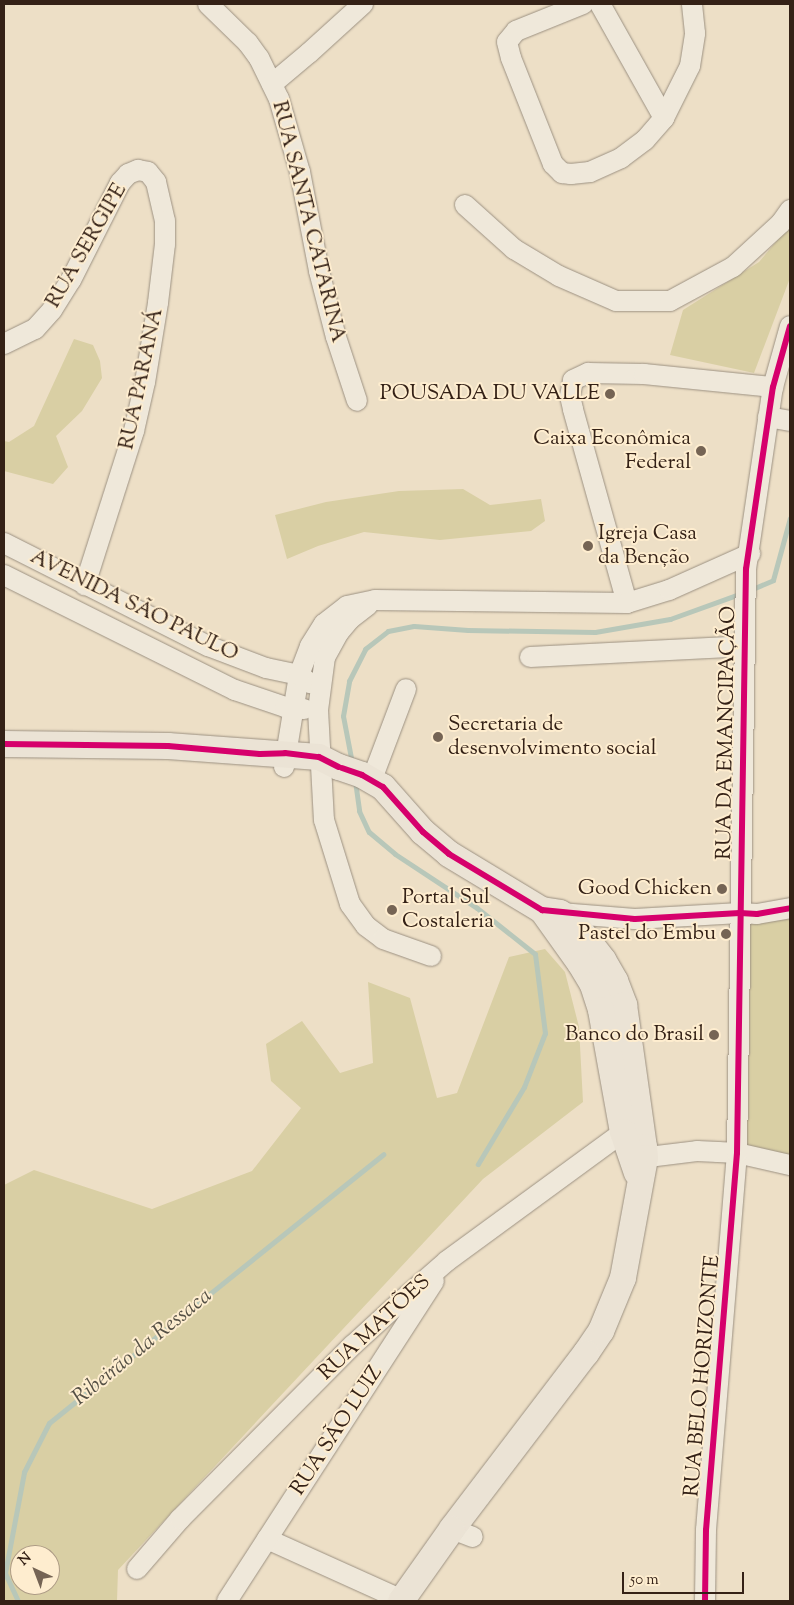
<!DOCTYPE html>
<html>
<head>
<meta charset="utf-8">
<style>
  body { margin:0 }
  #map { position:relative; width:794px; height:1605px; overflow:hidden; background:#eddfc6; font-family:"Sorts Mill Goudy",serif }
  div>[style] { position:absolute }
  .green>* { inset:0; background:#d9cfa4; transform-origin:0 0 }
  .stream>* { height:5px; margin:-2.5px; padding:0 2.5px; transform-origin:2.5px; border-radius:2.5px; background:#b8c7b9 }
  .roads { filter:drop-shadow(0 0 1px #9c9182) drop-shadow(0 0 1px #9c9182) }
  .minor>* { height:20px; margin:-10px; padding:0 10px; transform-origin:10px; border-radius:10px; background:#efe8da }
  .major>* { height:26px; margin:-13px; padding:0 13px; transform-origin:13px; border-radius:13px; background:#ebe3d5 }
  .cycleway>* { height:6px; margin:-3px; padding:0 3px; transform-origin:3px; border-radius:3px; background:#d6006c }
  .dots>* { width:14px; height:14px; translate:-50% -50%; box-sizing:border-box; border:2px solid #feedcf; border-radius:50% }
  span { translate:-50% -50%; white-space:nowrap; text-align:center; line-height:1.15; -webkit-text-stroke:4px #feedcf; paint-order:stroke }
  .street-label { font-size:21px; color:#342116 }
  .poi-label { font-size:21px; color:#342116 }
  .right { translate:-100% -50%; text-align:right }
  .left { translate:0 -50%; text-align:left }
  .water-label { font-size:22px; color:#555045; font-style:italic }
  .frame { position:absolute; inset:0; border:5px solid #342116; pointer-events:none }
  .north { position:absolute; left:10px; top:1545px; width:50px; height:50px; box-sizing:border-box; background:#feedcf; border:1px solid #ad9b85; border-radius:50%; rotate:317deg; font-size:14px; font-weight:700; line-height:20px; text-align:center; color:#342116 }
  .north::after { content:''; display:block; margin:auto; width:18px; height:22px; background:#756454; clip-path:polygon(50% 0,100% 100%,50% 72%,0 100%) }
  .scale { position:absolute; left:622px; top:1572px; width:122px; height:22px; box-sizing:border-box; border:2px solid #342116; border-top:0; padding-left:6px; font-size:15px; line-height:18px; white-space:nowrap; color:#342116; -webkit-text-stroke:4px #feedcf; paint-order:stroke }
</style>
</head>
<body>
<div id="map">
  <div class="green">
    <div style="clip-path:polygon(790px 225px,790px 278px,754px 373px,670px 355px,683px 310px,759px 262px)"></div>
    <div style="clip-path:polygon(74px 339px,93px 345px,100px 361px,102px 378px,82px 411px,56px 436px,68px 467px,53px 484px,4px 471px,4px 441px,9px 442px,34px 426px)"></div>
    <div style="clip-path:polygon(463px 489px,490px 505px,541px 499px,545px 521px,531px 531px,440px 540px,364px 532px,318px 546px,287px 559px,275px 515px,326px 502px,399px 491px)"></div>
    <div style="left:790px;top:912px;width:242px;height:46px;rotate:90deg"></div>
    <div style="clip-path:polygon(evenodd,545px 949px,565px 972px,579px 1027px,583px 1102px,483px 1179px,118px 1570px,117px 1601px,4px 1601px,4px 1185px,34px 1170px,152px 1209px,252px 1171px,301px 1108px,271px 1081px,266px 1044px,302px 1021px,340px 1073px,373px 1063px,368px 982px,410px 998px,437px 1098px,457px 1093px,509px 957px,545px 949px,20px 1555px,50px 1555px,50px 1585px,20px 1585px,20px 1555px)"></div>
  </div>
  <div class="stream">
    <div style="left:750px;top:590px;width:25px;rotate:-23deg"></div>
    <div style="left:773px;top:580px;width:64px;rotate:-74.7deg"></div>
    <div style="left:352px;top:763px;width:48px;rotate:-100.8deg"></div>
    <div style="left:343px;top:716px;width:36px;rotate:-80deg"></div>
    <div style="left:349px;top:681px;width:36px;rotate:-63deg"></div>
    <div style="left:365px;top:649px;width:29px;rotate:-38deg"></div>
    <div style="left:388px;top:631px;width:26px;rotate:-11deg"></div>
    <div style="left:414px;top:626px;width:54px;rotate:4.2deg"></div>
    <div style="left:468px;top:630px;width:127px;rotate:0.9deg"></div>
    <div style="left:595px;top:632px;width:76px;rotate:-9.8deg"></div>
    <div style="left:670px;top:619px;width:77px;rotate:-19.9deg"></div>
    <div style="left:355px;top:781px;width:30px;rotate:82deg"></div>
    <div style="left:359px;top:811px;width:23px;rotate:65deg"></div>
    <div style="left:369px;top:832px;width:34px;rotate:40deg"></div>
    <div style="left:395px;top:854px;width:98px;rotate:33.4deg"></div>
    <div style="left:477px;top:908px;width:74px;rotate:38.4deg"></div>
    <div style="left:535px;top:954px;width:80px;rotate:82.8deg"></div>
    <div style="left:545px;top:1033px;width:58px;rotate:111.3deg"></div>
    <div style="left:524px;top:1087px;width:90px;rotate:120.9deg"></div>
    <div style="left:18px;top:1601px;width:31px;rotate:-115deg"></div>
    <div style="left:5px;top:1573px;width:103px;rotate:-79.3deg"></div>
    <div style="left:24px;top:1472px;width:55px;rotate:-63deg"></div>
    <div style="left:49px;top:1423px;width:429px;rotate:-38.8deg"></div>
  </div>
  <div class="roads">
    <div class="minor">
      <div style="left:208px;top:4px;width:56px;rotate:44.3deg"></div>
      <div style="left:248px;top:43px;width:19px;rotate:54deg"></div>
      <div style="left:259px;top:58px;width:46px;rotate:64deg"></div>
      <div style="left:279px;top:99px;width:76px;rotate:74deg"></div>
      <div style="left:300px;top:172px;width:101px;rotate:79.1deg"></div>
      <div style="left:319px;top:271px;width:68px;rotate:75.6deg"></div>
      <div style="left:336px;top:337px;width:67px;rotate:71.8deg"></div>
      <div style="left:583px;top:4px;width:72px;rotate:158.1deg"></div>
      <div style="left:516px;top:31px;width:14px;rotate:129deg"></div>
      <div style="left:507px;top:42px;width:16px;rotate:76deg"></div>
      <div style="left:511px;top:58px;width:114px;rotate:68.4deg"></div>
      <div style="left:553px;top:164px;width:13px;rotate:45deg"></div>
      <div style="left:562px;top:173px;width:9px;rotate:6deg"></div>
      <div style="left:571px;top:174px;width:19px;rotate:-6deg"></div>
      <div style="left:590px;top:172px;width:34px;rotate:-24deg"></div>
      <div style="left:621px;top:158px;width:30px;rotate:-37deg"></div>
      <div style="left:645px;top:140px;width:29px;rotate:-49deg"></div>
      <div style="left:600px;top:4px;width:131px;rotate:60.7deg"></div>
      <div style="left:664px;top:118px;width:58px;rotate:-63.4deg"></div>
      <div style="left:690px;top:66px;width:33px;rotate:-81deg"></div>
      <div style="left:695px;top:33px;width:29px;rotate:-96deg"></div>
      <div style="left:272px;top:84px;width:48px;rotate:-40deg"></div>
      <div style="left:309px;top:53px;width:73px;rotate:-42.2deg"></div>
      <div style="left:465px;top:205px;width:66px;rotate:41.9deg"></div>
      <div style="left:514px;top:249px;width:52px;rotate:31deg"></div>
      <div style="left:559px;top:276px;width:62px;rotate:23.7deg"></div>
      <div style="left:616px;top:301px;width:54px"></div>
      <div style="left:670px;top:301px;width:72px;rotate:-28.4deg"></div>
      <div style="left:733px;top:267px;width:65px;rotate:-42.5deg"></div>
      <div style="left:781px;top:223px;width:16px;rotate:-55deg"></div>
      <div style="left:4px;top:344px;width:34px;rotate:-26deg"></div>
      <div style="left:35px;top:329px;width:25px;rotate:-48deg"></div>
      <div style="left:52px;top:310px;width:36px;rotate:-58deg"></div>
      <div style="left:71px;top:280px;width:109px;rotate:-63.2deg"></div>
      <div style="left:120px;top:183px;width:12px;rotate:-48deg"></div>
      <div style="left:128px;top:174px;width:11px;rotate:-22deg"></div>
      <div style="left:138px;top:170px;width:10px;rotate:11deg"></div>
      <div style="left:148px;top:172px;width:13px;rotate:51deg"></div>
      <div style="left:156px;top:182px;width:40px;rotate:77deg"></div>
      <div style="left:165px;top:221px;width:23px;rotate:90deg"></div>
      <div style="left:165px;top:244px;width:59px;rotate:96.8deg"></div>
      <div style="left:158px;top:303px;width:80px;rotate:99.3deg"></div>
      <div style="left:145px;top:382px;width:50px;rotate:102.7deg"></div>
      <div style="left:134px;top:431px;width:162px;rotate:107.7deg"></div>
      <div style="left:768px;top:417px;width:22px;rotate:10deg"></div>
      <div style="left:4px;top:543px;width:229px;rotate:26.8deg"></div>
      <div style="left:208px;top:646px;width:62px;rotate:20.8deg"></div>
      <div style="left:266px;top:668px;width:34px;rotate:12deg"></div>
      <div style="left:299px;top:675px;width:14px;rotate:36deg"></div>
      <div style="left:4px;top:575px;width:258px;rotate:26.5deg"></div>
      <div style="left:235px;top:690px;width:53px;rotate:18.8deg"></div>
      <div style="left:285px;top:707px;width:19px;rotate:6deg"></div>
      <div style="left:627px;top:603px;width:201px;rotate:-105.6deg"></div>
      <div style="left:573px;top:409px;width:13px;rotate:-103deg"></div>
      <div style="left:570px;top:396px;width:16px;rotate:-79deg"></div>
      <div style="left:573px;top:380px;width:17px;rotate:-25deg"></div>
      <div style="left:588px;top:373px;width:56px;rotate:1deg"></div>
      <div style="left:644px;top:374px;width:130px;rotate:5.8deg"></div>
      <div style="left:368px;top:605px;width:23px;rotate:142deg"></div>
      <div style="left:350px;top:619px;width:17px;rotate:130deg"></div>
      <div style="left:339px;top:632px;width:29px;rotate:119deg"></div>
      <div style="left:325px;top:657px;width:53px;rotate:97.5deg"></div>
      <div style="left:318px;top:710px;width:110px;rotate:86.9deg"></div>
      <div style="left:324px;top:820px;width:88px;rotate:72.8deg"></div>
      <div style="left:350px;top:904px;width:27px;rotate:54deg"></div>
      <div style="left:366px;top:926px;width:21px;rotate:37deg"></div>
      <div style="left:383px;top:939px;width:51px;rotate:19.5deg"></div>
      <div style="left:530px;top:657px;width:214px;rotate:-2.9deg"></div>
      <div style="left:284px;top:767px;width:93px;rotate:-80.7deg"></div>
      <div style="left:299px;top:675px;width:31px;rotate:-69deg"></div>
      <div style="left:310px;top:646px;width:26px;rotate:-58deg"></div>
      <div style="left:324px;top:624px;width:29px;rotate:-38deg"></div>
      <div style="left:347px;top:606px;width:29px;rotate:-12deg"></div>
      <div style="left:375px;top:600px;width:252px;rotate:0.7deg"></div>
      <div style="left:627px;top:603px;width:44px;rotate:-17.2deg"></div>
      <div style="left:669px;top:590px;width:89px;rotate:-24deg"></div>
      <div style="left:372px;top:779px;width:96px;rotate:-69.3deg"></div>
      <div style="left:560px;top:913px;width:75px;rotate:4.6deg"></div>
      <div style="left:635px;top:919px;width:105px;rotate:-3.3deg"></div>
      <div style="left:740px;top:913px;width:17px;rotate:3deg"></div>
      <div style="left:757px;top:914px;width:34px;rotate:-10deg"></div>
      <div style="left:632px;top:1159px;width:65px;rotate:-7deg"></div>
      <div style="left:697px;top:1151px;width:21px;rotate:3deg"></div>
      <div style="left:718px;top:1152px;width:19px;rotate:3deg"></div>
      <div style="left:737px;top:1153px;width:54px;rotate:12.8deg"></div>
      <div style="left:452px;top:1529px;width:22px;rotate:21deg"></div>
      <div style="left:267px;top:1539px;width:148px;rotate:24.3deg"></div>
      <div style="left:137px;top:1569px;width:66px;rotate:-49.3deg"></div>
      <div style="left:180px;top:1519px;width:245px;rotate:-45.2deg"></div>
      <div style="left:353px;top:1345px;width:64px;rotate:-42.5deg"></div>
      <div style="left:400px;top:1302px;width:62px;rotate:-41.1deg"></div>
      <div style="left:447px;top:1261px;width:230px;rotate:-36.2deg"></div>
      <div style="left:227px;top:1601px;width:381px;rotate:-57.1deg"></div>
      <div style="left:705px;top:1601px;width:71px;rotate:-89.2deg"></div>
      <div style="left:706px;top:1530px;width:378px;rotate:-85.3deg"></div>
      <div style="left:737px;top:1153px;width:584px;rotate:-89.12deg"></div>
      <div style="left:746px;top:569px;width:184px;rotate:-81.6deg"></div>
      <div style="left:773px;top:387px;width:63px;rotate:-74.4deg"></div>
    </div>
    <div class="major">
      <div style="left:4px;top:744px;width:164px;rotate:0.7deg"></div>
      <div style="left:168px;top:746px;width:151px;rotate:4.2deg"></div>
      <div style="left:319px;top:757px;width:22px;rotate:27deg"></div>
      <div style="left:339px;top:767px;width:24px;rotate:19deg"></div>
      <div style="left:362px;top:775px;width:24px;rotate:30deg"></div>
      <div style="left:383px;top:787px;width:60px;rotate:48.4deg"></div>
      <div style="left:423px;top:832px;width:34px;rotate:40deg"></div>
      <div style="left:449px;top:854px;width:109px;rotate:31.1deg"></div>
      <div style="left:542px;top:910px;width:18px;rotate:9deg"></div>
      <div style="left:560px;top:913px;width:14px;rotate:30deg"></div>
      <div style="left:572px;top:920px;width:51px;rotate:52.2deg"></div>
      <div style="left:603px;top:960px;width:24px;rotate:60deg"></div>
      <div style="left:615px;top:981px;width:26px;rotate:69deg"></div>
      <div style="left:624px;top:1005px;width:143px;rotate:82deg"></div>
      <div style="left:644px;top:1147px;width:11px;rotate:85deg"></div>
      <div style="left:645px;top:1158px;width:122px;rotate:100.4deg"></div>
      <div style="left:623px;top:1278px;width:57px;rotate:112.5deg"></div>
      <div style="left:601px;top:1331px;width:27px;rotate:124deg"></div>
      <div style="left:586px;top:1353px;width:221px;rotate:127.3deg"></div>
      <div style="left:452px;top:1529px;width:88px;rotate:125.3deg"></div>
      <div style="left:542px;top:910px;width:65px;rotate:54.4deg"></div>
      <div style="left:580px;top:963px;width:26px;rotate:59deg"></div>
      <div style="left:593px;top:985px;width:26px;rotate:72deg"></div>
      <div style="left:601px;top:1010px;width:124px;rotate:79.8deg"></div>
      <div style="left:623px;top:1132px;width:43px;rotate:71.1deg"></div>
    </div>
  </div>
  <div class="cycleway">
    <div style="left:4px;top:744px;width:164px;rotate:0.7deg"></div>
    <div style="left:168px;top:746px;width:92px;rotate:5deg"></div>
    <div style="left:260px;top:754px;width:25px;rotate:-2deg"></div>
    <div style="left:285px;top:753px;width:34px;rotate:7deg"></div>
    <div style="left:319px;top:757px;width:22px;rotate:27deg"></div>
    <div style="left:342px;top:768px;width:21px;rotate:19deg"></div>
    <div style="left:362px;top:775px;width:24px;rotate:30deg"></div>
    <div style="left:383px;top:787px;width:60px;rotate:48.4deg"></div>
    <div style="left:423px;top:832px;width:34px;rotate:40deg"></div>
    <div style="left:449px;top:854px;width:109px;rotate:31.1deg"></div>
    <div style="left:542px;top:910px;width:93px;rotate:5.5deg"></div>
    <div style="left:635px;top:919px;width:105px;rotate:-3.3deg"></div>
    <div style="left:740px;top:913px;width:17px;rotate:3deg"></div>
    <div style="left:757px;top:914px;width:34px;rotate:-10deg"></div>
    <div style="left:705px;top:1601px;width:71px;rotate:-89.2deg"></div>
    <div style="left:706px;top:1530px;width:378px;rotate:-85.3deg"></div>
    <div style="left:737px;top:1153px;width:584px;rotate:-89.12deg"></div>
    <div style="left:746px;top:569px;width:184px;rotate:-81.6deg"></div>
    <div style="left:773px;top:387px;width:63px;rotate:-74.4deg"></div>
  </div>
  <div class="dots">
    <div style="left:610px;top:394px;background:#756454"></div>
    <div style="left:701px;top:451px;background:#756454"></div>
    <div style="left:588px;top:546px;background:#756454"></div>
    <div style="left:438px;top:737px;background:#756454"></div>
    <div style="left:722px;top:889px;background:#756454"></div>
    <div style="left:392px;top:910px;background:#756454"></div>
    <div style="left:726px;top:934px;background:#756454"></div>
    <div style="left:714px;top:1035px;background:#756454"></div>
  </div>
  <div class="street-label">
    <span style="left:308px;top:222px;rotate:76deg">RUA SANTA CATARINA</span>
    <span style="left:87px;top:246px;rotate:-60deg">RUA SERGIPE</span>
    <span style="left:142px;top:379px;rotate:-78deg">RUA PARANÁ</span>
    <span style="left:134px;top:606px;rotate:26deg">AVENIDA SÃO PAULO</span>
    <span style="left:727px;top:733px;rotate:-89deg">RUA DA EMANCIPAÇÃO</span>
    <span style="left:375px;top:1328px;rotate:-43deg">RUA MATÕES</span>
    <span style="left:703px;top:1376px;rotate:-85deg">RUA BELO HORIZONTE</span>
    <span style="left:337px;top:1431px;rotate:-57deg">RUA SÃO LUIZ</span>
  </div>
  <div class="poi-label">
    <span class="right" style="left:600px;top:394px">POUSADA DU VALLE</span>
    <span class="right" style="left:691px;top:451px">Caixa Econômica<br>Federal</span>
    <span class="left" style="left:598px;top:546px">Igreja Casa<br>da Benção</span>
    <span class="left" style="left:448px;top:737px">Secretaria de<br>desenvolvimento social</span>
    <span class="right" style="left:712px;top:889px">Good Chicken</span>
    <span class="left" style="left:402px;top:910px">Portal Sul<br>Costaleria</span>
    <span class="right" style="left:716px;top:934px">Pastel do Embu</span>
    <span class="right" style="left:704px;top:1035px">Banco do Brasil</span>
  </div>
  <div class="water-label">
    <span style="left:143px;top:1348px;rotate:-39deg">Ribeirão da Ressaca</span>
  </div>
  <div class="frame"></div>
  <div class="north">N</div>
  <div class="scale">50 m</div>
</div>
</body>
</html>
